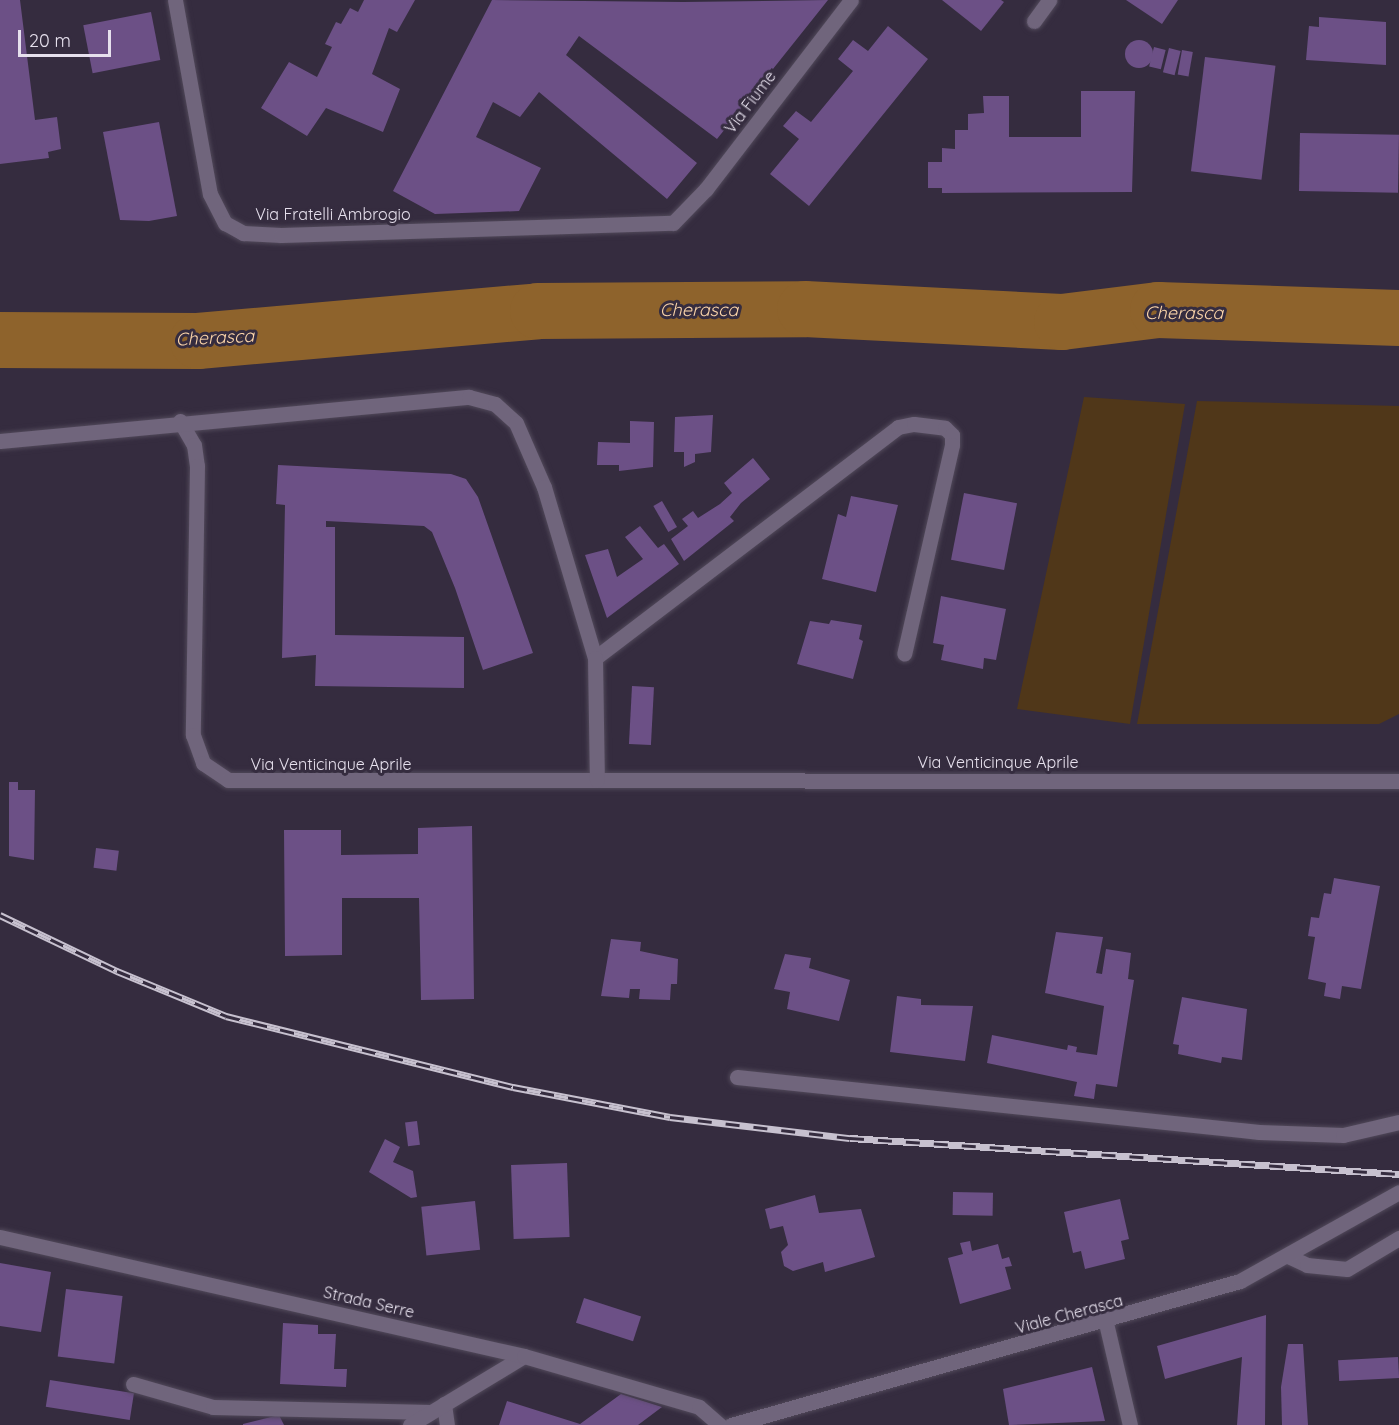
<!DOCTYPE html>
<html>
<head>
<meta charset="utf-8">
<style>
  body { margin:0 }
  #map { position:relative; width:1399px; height:1425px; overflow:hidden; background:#352c3f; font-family:Quicksand,sans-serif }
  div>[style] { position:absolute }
  .green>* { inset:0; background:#503719 }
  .river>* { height:56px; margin:-28px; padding:0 28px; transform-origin:28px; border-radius:28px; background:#8e632c }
  .building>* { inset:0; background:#6c5086; transform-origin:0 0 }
  .round { border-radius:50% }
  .roads { filter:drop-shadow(0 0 2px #51495a) drop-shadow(0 0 2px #51495a) }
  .service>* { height:15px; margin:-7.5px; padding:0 7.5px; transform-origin:7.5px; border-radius:7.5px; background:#70657c }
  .minor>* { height:15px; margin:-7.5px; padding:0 7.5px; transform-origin:7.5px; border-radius:7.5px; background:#70657c }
  .secondary>* { height:15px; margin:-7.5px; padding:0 7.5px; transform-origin:7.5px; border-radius:7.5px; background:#70657c }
  .rail>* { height:7px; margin-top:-3.5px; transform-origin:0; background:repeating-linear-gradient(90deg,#352c3f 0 14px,#c7c1cf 0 28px); box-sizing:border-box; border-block:2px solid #c7c1cf }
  span { translate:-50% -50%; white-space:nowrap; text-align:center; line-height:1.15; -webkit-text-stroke:6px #352c3f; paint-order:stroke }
  .street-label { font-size:16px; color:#e6e0ed }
  .water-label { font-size:18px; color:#fdd6aa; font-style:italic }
  .scale { position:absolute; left:18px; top:30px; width:93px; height:27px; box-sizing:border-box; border:3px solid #e6e0ed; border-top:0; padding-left:8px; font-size:18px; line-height:21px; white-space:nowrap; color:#e6e0ed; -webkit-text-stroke:4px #352c3f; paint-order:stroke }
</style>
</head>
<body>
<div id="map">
  <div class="green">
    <div style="clip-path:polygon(1084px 397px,1185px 404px,1130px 724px,1017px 709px)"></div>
    <div style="clip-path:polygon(1197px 401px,1399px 406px,1399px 714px,1379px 724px,1137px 724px)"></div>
  </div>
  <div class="river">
    <div style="left:0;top:340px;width:198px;rotate:0.3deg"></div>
    <div style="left:198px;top:341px;width:341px;rotate:-5deg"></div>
    <div style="left:538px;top:311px;width:267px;rotate:-0.4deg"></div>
    <div style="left:805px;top:309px;width:257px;rotate:2.9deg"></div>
    <div style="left:1062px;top:322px;width:97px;rotate:-7.1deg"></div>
    <div style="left:1158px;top:310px;width:241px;rotate:1.9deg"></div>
  </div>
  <div class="building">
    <div style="clip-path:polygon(0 0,20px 0,35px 120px,57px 117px,61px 149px,48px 152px,49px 158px,0 164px)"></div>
    <div style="clip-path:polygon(364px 0,415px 0,397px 32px,389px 28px,372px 74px,400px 89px,383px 132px,326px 108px,307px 136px,261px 108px,289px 62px,317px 77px,332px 47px,325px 44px,336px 22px,341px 24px,350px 8px,358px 12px)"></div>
    <div style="clip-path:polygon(492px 0,683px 2px,828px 0,717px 139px,579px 36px,566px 55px,697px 163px,667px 199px,539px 92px,520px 117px,493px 102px,476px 137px,541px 168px,519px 211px,435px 214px,393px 191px)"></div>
    <div style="clip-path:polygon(942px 0,1001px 0,1004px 2px,981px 31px)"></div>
    <div style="clip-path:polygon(1126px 0,1178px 0,1162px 24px)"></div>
    <div style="left:151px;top:12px;width:49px;height:69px;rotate:79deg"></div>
    <div style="clip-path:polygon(1319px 17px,1386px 22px,1386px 65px,1306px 60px,1309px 26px,1319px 27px)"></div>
    <div style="clip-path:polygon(888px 26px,928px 59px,809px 206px,770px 174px,799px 139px,783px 126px,796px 111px,811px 122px,853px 71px,838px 59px,853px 40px,868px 51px)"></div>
    <div class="round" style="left:1125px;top:40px;width:28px;height:28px"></div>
    <div style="left:1154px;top:47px;width:12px;height:20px;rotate:14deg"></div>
    <div style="left:1169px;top:48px;width:12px;height:25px;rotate:14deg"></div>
    <div style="left:1182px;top:50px;width:11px;height:25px;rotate:10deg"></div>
    <div style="left:1205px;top:57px;width:71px;height:115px;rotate:7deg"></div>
    <div style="clip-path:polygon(1081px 91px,1135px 91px,1132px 192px,942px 193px,942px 188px,928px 188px,928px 162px,942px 162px,942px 148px,955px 149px,955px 130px,968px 130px,968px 114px,984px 113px,983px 96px,1009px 96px,1009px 137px,1081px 137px)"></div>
    <div style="clip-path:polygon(159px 122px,177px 216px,149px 221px,120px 220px,103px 132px)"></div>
    <div style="left:1300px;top:133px;width:99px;height:58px;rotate:1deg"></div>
    <div style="clip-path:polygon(713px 415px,711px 452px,695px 454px,695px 462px,684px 467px,684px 452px,674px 452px,675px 417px)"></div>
    <div style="clip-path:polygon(630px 421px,654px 422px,653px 467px,619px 471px,619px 465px,597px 465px,598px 442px,630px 443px)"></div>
    <div style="clip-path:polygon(753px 458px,770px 479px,741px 503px,730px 517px,734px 521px,684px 561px,671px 539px,688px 526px,682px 519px,693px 511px,698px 518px,720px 504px,732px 493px,724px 483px)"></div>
    <div style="clip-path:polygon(278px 465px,451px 474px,466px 479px,478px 497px,533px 653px,483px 670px,455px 588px,432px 532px,424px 526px,326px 521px,326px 527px,335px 527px,335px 635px,464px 637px,464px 688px,315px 686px,316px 655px,282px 658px,285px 505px,276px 504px)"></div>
    <div style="left:964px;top:493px;width:54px;height:68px;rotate:11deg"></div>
    <div style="clip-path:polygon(851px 496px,898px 505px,876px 592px,822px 579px,838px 514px,846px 517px)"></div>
    <div style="left:662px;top:501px;width:30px;height:10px;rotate:60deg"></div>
    <div style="clip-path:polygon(640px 526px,658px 548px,664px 544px,679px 564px,607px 618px,585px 555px,608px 549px,617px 577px,643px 559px,625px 537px)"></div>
    <div style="clip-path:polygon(941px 596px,1006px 609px,996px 660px,984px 658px,983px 669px,941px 660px,944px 645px,933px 643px)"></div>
    <div style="clip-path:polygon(831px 620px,862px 625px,859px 639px,863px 641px,853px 679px,797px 664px,810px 621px,829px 624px)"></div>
    <div style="left:632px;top:686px;width:22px;height:58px;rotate:3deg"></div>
    <div style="clip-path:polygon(9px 782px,18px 782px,18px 790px,35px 790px,34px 860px,9px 856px)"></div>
    <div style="clip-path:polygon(472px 826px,474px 999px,421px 1000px,419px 898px,342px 898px,342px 955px,285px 956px,284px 830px,341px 830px,341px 855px,418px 854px,418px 828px)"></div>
    <div style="left:96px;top:848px;width:23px;height:20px;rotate:7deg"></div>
    <div style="clip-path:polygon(1334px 878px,1380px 886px,1361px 989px,1342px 986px,1340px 999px,1324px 996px,1326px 983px,1308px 979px,1315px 937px,1308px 936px,1311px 917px,1319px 918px,1324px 893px,1331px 894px)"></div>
    <div style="clip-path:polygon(1056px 932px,1103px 937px,1096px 973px,1102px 974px,1106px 949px,1131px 953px,1128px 979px,1134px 980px,1117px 1087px,1096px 1084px,1094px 1099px,1074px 1096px,1077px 1082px,987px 1063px,992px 1035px,1067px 1050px,1068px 1045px,1077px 1047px,1076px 1052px,1097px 1055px,1104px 1006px,1045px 993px)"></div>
    <div style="clip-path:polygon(611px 939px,641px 942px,640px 951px,678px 959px,677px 984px,671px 984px,670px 1000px,639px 999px,640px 989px,630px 989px,629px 998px,601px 996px)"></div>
    <div style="clip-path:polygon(785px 954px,811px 958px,809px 968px,850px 980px,839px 1021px,787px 1009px,790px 992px,774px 989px)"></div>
    <div style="clip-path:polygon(897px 996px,921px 999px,921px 1005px,973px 1006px,965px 1061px,890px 1052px)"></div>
    <div style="clip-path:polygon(1182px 997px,1247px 1009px,1242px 1060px,1222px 1057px,1221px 1063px,1178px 1054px,1179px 1045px,1173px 1044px)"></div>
    <div style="left:417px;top:1121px;width:24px;height:12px;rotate:83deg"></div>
    <div style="clip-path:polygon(385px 1139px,400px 1147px,393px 1162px,413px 1171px,417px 1197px,411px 1198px,369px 1172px)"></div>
    <div style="left:567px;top:1163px;width:74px;height:56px;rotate:88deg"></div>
    <div style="left:953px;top:1192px;width:40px;height:23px;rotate:1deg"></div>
    <div style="clip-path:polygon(815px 1195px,819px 1213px,861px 1209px,875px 1257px,825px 1272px,823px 1262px,793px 1271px,784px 1266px,781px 1252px,788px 1245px,783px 1226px,770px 1229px,765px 1209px)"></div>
    <div style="clip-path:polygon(1120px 1199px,1129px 1239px,1121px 1241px,1125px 1259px,1085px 1269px,1081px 1251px,1073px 1253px,1064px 1212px)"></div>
    <div style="left:475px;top:1201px;width:49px;height:54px;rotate:84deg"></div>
    <div style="clip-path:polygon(970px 1241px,972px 1251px,998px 1244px,1002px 1259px,1009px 1257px,1012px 1266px,1005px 1267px,1011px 1289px,960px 1304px,948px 1258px,963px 1254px,960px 1243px)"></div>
    <div style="clip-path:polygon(0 1263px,51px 1272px,41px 1332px,0 1326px)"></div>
    <div style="left:66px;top:1289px;width:57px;height:68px;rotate:7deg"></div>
    <div style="left:584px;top:1298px;width:60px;height:26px;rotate:18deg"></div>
    <div style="clip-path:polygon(1266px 1315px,1265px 1425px,1237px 1425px,1242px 1357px,1165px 1379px,1157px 1346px)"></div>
    <div style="clip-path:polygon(283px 1323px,318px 1325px,318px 1334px,336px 1334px,334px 1369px,347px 1369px,346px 1387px,280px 1384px)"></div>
    <div style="clip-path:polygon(1288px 1344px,1303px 1344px,1308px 1425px,1282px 1425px,1281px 1387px)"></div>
    <div style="left:1398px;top:1357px;width:21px;height:60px;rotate:87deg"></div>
    <div style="clip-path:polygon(1092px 1367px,1105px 1421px,1009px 1425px,1003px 1389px)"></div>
    <div style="left:50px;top:1380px;width:85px;height:27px;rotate:9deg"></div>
    <div style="clip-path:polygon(621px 1394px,662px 1407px,638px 1425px,499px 1425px,507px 1401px,580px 1424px)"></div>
    <div style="clip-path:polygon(279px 1415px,284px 1425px,243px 1425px,243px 1424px)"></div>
  </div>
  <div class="roads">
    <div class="service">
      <div style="left:1034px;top:21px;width:26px;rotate:-54deg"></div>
      <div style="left:595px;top:658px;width:381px;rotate:-37.3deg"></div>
      <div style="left:898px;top:427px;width:16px;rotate:-11deg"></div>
      <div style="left:914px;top:424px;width:31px;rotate:7deg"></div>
      <div style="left:945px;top:428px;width:10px;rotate:45deg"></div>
      <div style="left:952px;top:435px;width:10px;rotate:90deg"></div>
      <div style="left:952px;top:445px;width:214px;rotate:102.9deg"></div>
      <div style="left:1106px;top:1323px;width:105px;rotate:76.8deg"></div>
      <div style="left:133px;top:1384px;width:83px;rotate:16deg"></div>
      <div style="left:213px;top:1407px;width:218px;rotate:1.3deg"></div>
      <div style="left:444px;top:1404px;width:21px;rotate:82deg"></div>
      <div style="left:410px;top:1425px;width:133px;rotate:-31.2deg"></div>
    </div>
    <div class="minor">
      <div style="left:175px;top:0;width:197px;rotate:79.8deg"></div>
      <div style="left:210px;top:194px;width:33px;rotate:63deg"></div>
      <div style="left:225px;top:223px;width:21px;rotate:29deg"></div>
      <div style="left:243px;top:233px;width:38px;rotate:3deg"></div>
      <div style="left:281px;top:235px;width:392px;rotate:-1.8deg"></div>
      <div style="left:673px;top:223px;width:47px;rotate:-45.9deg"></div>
      <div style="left:706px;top:189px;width:238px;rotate:-52.5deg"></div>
      <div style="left:180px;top:421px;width:28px;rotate:60deg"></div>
      <div style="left:194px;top:445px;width:21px;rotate:82deg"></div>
      <div style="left:197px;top:466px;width:269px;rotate:90.9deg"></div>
      <div style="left:193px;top:735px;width:30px;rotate:70deg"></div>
      <div style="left:203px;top:763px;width:30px;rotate:34deg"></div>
      <div style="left:228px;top:780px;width:1171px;rotate:0.05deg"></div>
      <div style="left:0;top:441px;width:471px;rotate:-5.4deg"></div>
      <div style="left:469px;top:397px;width:27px;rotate:15deg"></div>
      <div style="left:495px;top:404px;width:28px;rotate:42deg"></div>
      <div style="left:516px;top:423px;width:70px;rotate:66.4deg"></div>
      <div style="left:544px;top:487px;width:178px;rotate:73.4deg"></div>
      <div style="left:595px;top:658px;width:122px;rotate:89.1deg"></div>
      <div style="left:737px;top:1077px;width:525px;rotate:6.01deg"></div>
      <div style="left:1259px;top:1132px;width:84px;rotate:2deg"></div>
      <div style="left:1343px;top:1135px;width:57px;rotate:-13.1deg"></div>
      <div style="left:1290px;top:1257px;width:19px;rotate:25deg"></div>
      <div style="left:1307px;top:1265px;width:40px;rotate:5.7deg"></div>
      <div style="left:1347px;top:1269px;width:61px;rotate:-30.8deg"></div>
    </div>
    <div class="secondary">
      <div style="left:0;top:1237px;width:537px;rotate:12.79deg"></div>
      <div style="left:524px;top:1356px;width:182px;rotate:16.2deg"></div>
      <div style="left:699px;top:1407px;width:28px;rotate:41deg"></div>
      <div style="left:731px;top:1425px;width:529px;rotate:-15.8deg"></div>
      <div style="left:1240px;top:1281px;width:182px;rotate:-29.2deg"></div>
    </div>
  </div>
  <div class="rail">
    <div style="left:0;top:915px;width:130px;rotate:25.6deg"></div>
    <div style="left:117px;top:971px;width:118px;rotate:22.4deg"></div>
    <div style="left:226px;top:1016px;width:296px;rotate:13.9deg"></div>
    <div style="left:513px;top:1087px;width:160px;rotate:10.8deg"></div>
    <div style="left:670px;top:1117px;width:181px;rotate:6.7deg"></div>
    <div style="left:850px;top:1138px;width:550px;rotate:3.75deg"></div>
  </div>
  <div class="street-label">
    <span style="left:750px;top:102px;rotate:-53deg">Via Fiume</span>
    <span style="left:333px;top:214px">Via Fratelli Ambrogio</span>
    <span style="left:998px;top:762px">Via Venticinque Aprile</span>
    <span style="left:331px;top:764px">Via Venticinque Aprile</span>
    <span style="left:369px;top:1302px;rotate:13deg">Strada Serre</span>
    <span style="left:1069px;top:1314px;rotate:-15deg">Viale Cherasca</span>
  </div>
  <div class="water-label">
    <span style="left:699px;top:310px">Cherasca</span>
    <span style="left:1184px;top:313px">Cherasca</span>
    <span style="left:215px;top:338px;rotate:-3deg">Cherasca</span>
  </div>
  <div class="scale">20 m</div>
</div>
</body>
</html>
